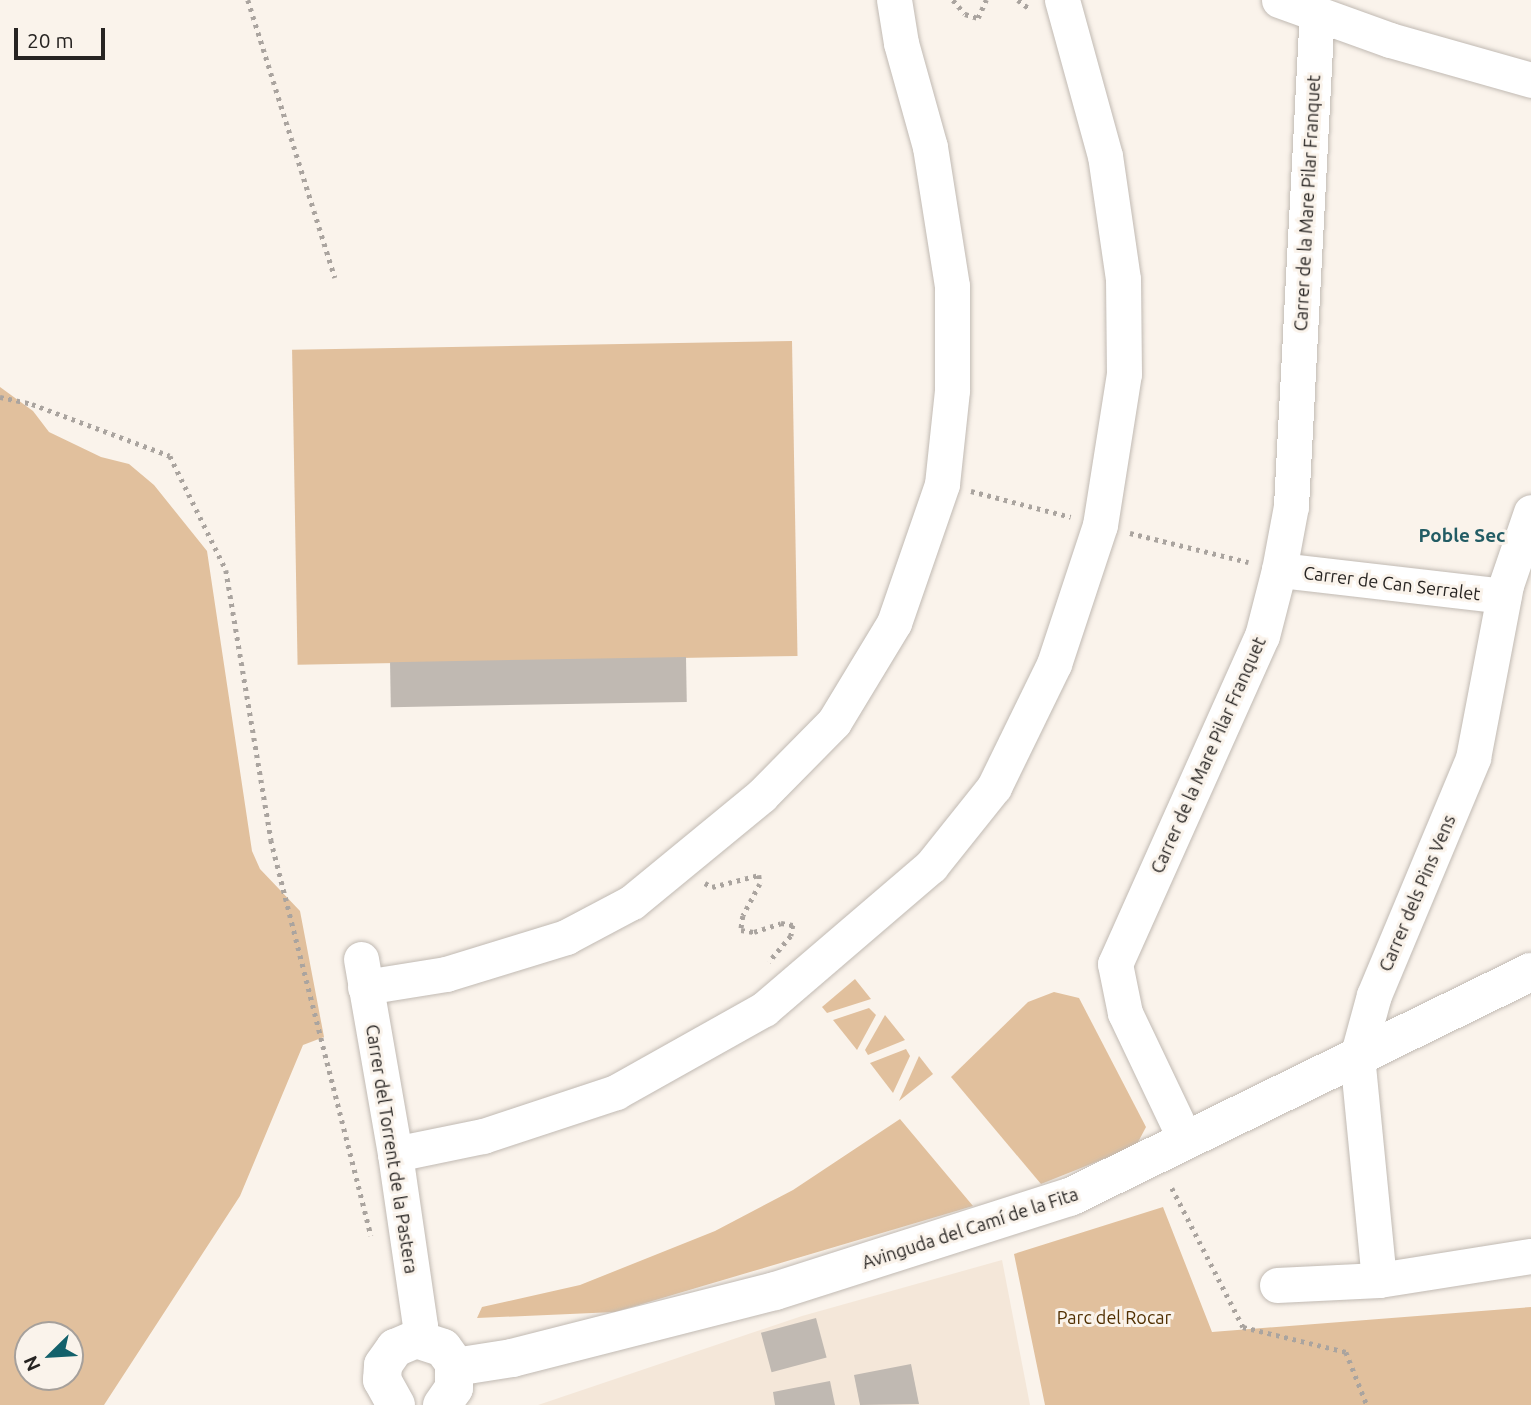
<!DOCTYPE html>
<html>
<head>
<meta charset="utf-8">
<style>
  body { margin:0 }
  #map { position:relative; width:1531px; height:1405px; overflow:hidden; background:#faf3eb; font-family:Ubuntu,sans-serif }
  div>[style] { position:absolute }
  .built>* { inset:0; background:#f4e7d9 }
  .green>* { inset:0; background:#e1c09d; transform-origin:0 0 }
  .building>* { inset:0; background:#c0b9b2; transform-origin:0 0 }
  .path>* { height:4.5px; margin-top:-2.25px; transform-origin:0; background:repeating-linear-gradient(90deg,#aaa49f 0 3.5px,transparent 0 8.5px) }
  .roads { filter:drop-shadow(0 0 2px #c1bab3) drop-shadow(0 0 2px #c1bab3) }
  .street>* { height:35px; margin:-17.5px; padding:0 17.5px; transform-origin:17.5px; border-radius:17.5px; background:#fff }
  .secondary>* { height:38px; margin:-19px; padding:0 19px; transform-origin:19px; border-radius:19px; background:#fff }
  span { translate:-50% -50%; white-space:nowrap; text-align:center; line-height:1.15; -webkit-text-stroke:6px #faf3eb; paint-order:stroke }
  .street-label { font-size:18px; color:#272422 }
  .park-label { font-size:18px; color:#513002 }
  .neighbourhood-label { font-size:19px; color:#225c64; font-weight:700 }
  .north { position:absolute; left:14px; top:1321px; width:70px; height:70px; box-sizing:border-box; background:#faf3eb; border:2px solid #a6a09b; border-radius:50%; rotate:246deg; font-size:19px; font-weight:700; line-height:28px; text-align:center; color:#272422 }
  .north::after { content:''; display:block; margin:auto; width:24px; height:32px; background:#13616b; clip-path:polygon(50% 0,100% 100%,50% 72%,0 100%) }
  .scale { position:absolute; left:14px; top:28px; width:91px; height:32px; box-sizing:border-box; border:4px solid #272422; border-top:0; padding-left:9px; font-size:21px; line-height:24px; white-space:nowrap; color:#272422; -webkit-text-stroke:5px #faf3eb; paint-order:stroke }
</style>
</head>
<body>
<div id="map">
  <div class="built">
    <div style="clip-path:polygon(1002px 1260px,1030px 1405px,538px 1405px,802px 1316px)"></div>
  </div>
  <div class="green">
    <div style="left:792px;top:341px;width:315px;height:500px;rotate:89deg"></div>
    <div style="clip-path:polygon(evenodd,0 387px,33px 411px,49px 432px,101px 457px,129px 464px,154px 485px,207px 551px,252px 851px,260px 869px,300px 911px,324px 1037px,303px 1045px,240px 1196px,104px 1405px,0 1405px,0 387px,28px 1335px,70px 1335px,70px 1377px,28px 1377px,28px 1335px)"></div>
    <div style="clip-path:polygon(855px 979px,871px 999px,827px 1013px,822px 1007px)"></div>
    <div style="clip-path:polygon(1054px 992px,1079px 998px,1146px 1127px,1136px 1146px,1041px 1184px,951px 1077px,1028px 1002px)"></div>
    <div style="clip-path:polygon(869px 1008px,876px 1015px,857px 1050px,833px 1020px)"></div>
    <div style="clip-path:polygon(885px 1015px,905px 1040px,868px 1055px,865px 1050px)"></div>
    <div style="clip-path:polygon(906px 1049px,910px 1056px,893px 1093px,870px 1063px)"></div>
    <div style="clip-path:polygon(919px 1056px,933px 1074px,899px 1101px)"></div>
    <div style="clip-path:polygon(900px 1119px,973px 1206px,615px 1312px,477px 1318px,482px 1307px,580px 1285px,715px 1231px,793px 1190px)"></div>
    <div style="clip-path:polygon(1163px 1207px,1212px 1332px,1531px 1307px,1531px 1405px,1045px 1405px,1014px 1254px)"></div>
  </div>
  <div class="building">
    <div style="left:686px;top:657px;width:45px;height:296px;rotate:89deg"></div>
    <div style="left:816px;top:1318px;width:41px;height:57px;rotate:75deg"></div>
    <div style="clip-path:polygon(911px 1364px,919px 1404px,860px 1405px,854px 1375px)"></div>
    <div style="clip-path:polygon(830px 1381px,835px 1405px,775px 1405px,773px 1392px)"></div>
  </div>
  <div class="path">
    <div style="left:248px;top:0;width:291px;rotate:72.6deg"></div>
    <div style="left:953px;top:0;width:18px;rotate:49deg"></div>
    <div style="left:965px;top:14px;width:14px;rotate:17deg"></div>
    <div style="left:978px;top:18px;width:20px;rotate:-66deg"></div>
    <div style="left:1018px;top:0;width:15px;rotate:37deg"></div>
    <div style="left:0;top:397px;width:33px;rotate:12deg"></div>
    <div style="left:32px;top:404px;width:147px;rotate:20.6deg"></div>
    <div style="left:170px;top:456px;width:127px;rotate:63.8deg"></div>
    <div style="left:226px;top:570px;width:274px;rotate:80.5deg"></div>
    <div style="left:271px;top:840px;width:408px;rotate:75.8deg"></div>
    <div style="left:971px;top:491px;width:103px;rotate:14.6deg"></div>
    <div style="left:1130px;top:533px;width:122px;rotate:13.8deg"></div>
    <div style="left:705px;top:883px;width:8px;rotate:30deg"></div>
    <div style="left:712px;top:887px;width:49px;rotate:-14.3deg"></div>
    <div style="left:759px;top:875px;width:9px;rotate:84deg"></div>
    <div style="left:760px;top:884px;width:36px;rotate:118deg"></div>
    <div style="left:743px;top:916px;width:14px;rotate:98deg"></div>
    <div style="left:741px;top:930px;width:13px;rotate:9deg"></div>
    <div style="left:754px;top:932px;width:28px;rotate:-18deg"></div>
    <div style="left:781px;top:923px;width:12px;rotate:9deg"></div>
    <div style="left:793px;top:925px;width:11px;rotate:100deg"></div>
    <div style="left:791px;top:936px;width:34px;rotate:130deg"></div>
    <div style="left:1172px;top:1188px;width:156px;rotate:62.9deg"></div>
    <div style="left:1243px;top:1327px;width:106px;rotate:13.6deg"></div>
    <div style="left:1346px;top:1352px;width:57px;rotate:68.4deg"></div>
  </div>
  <div class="roads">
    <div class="street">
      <div style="left:1279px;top:0;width:118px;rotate:19.8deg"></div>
      <div style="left:1390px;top:40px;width:147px;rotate:15.8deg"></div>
      <div style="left:1279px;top:570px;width:226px;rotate:6.6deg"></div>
      <div style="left:361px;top:959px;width:198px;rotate:80.1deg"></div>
      <div style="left:395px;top:1154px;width:174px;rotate:81.7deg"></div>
      <div style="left:420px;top:1326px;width:14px;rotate:107deg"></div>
      <div style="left:365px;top:987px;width:82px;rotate:-9.1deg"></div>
      <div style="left:446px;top:974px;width:126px;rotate:-17.1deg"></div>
      <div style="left:566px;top:937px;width:75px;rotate:-27.9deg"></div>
      <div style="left:632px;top:902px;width:167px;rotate:-39.4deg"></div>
      <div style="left:761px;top:796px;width:104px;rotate:-45.4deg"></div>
      <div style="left:834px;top:722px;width:116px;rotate:-58.8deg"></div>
      <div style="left:894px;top:623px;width:147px;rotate:-70.9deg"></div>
      <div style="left:942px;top:484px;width:95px;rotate:-83.9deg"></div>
      <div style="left:952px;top:390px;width:104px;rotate:-90deg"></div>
      <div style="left:952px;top:286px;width:141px;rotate:-99deg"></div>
      <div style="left:930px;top:147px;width:108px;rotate:-105.6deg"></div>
      <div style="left:901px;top:43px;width:44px;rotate:-99.2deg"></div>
      <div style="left:1186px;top:1141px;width:142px;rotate:-115.5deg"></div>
      <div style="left:1125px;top:1013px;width:50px;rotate:-101.5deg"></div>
      <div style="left:1115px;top:964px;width:359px;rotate:-65.9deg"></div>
      <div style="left:1262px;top:636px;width:68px;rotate:-75.6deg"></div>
      <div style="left:1279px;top:570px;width:65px;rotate:-79.4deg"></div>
      <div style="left:1291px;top:506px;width:493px;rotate:-87deg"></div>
      <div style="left:395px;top:1154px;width:90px;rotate:-11.6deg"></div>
      <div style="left:483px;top:1136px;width:140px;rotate:-18.3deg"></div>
      <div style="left:616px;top:1092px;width:170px;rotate:-29.3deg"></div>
      <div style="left:764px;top:1009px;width:220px;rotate:-40.6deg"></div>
      <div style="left:931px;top:866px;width:101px;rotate:-51.4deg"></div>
      <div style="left:994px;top:787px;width:137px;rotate:-64deg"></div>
      <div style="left:1054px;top:664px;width:146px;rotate:-71.7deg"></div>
      <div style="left:1100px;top:525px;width:153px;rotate:-81deg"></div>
      <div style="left:1124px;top:374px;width:95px;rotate:-90.6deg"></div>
      <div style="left:1123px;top:279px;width:124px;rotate:-98.3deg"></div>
      <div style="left:1105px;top:156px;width:162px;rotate:-105.4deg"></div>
      <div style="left:1379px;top:1280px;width:224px;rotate:-95.6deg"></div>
      <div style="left:1357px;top:1057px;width:64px;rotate:-74.7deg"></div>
      <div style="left:1374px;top:995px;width:257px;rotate:-67.3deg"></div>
      <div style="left:1473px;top:758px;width:176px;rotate:-79.2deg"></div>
      <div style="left:1506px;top:585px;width:77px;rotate:-71.1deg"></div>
      <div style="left:1277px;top:1285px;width:102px;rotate:-2.8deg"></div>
      <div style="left:1379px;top:1280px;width:154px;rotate:-9deg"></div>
    </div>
    <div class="secondary">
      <div style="left:455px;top:1367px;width:58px;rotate:-9deg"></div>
      <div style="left:512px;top:1358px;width:271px;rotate:-14.3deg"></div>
      <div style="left:775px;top:1291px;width:310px;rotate:-17.7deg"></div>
      <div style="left:1070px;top:1197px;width:513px;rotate:-26.02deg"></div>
      <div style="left:396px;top:1405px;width:29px;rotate:-119deg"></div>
      <div style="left:382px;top:1380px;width:15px;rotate:-86deg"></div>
      <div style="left:383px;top:1365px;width:21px;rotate:-55deg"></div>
      <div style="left:395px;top:1348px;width:23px;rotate:-23deg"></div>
      <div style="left:416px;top:1339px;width:28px;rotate:18deg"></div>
      <div style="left:443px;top:1348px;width:19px;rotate:54deg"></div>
      <div style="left:454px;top:1363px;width:25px;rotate:90deg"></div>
      <div style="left:454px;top:1388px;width:21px;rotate:125deg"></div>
    </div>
  </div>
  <div class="street-label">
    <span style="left:1307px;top:203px;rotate:-87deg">Carrer de la Mare Pilar Franquet</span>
    <span style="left:1392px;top:583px;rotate:7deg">Carrer de Can Serralet</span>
    <span style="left:1208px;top:755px;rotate:-66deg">Carrer de la Mare Pilar Franquet</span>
    <span style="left:1417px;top:893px;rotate:-67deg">Carrer dels Pins Vens</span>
    <span style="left:392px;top:1149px;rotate:81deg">Carrer del Torrent de la Pastera</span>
    <span style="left:970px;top:1228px;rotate:-18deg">Avinguda del Camí de la Fita</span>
  </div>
  <div class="park-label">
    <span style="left:1114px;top:1317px">Parc del Rocar</span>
  </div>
  <div class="neighbourhood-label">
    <span style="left:1462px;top:536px">Poble Sec</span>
  </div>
  <div class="north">N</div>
  <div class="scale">20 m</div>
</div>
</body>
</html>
